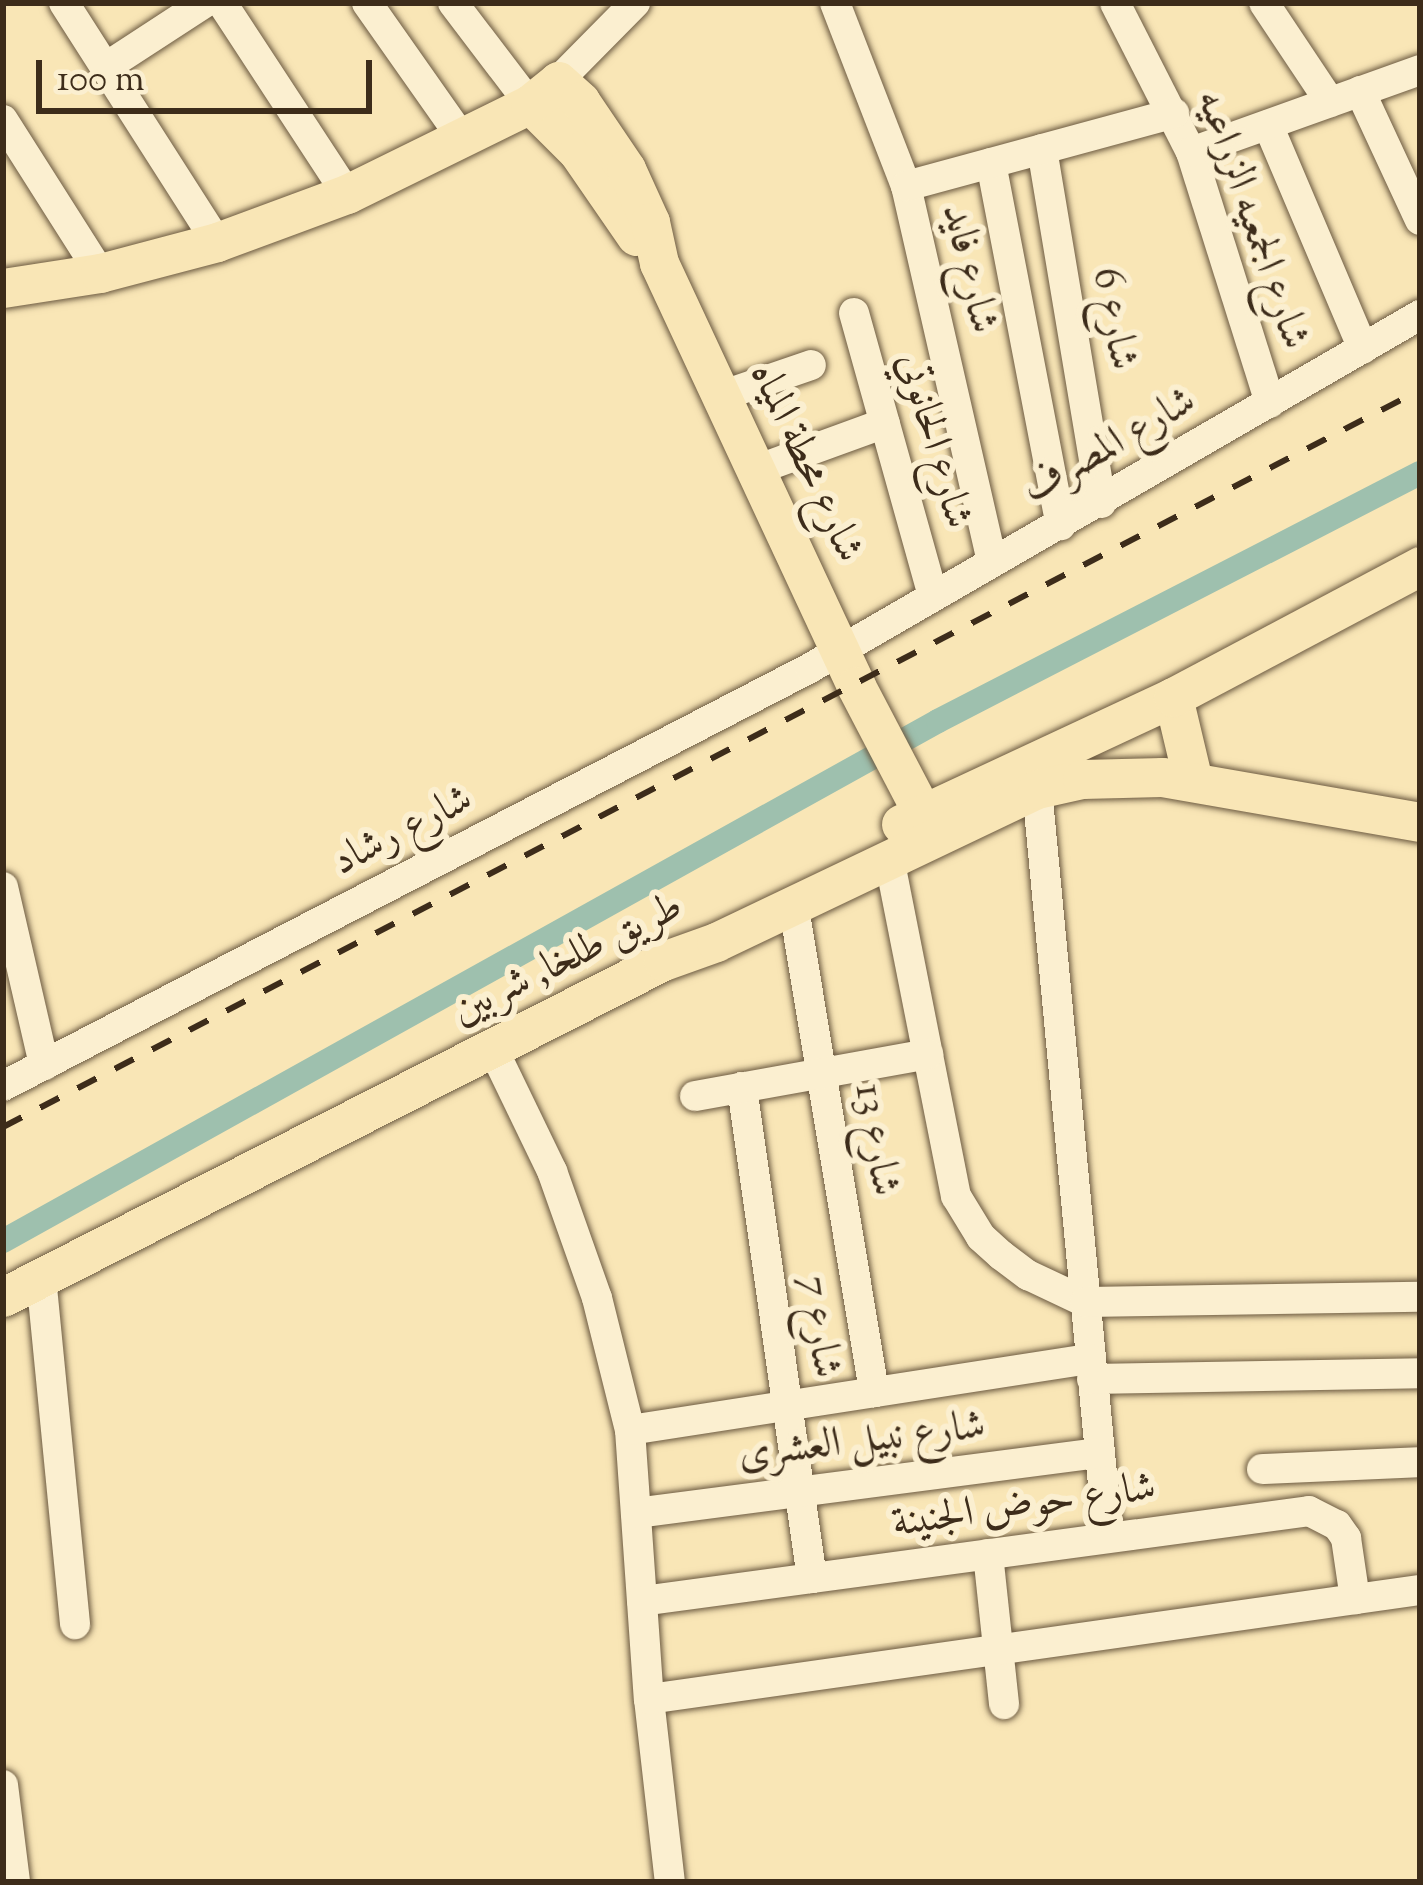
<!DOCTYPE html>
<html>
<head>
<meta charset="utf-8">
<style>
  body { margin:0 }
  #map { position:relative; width:1423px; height:1885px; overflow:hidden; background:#f9e6b6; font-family:"Sorts Mill Goudy",Amiri,serif }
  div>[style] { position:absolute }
  .canal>* { height:24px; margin:-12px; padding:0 12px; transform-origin:12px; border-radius:12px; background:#9ec0ae }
  .roads { filter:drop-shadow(0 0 3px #6c5a41) drop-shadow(0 0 3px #6c5a41) }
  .minor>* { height:30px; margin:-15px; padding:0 15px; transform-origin:15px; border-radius:15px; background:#fbefd0 }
  .major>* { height:39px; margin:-19.5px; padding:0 19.5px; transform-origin:19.5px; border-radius:19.5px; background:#f9e6b6 }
  .rail>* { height:6px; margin-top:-3px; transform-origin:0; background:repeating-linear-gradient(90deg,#3d2c1a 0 21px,transparent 0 42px) }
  span { translate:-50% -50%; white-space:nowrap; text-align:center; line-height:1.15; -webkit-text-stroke:12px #fbefd0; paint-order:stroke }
  .street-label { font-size:42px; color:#3d2c1a }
  .frame { position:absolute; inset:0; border:6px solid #3d2c1a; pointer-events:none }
  .scale { position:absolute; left:36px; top:60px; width:336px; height:54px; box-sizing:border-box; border:6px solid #3d2c1a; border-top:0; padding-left:15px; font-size:36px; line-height:42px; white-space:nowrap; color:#3d2c1a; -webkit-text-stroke:9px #fbefd0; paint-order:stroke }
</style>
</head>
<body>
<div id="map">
  <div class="canal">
    <div style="left:3px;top:1241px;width:1070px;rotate:-29.08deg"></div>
    <div style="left:938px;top:721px;width:542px;rotate:-27.23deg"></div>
  </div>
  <div class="roads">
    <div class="minor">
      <div style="left:64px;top:3px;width:284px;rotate:57.4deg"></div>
      <div style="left:222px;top:3px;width:228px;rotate:56.8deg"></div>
      <div style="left:367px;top:3px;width:165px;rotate:54.9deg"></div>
      <div style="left:453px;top:3px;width:127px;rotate:52.7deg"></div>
      <div style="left:835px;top:3px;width:196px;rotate:68.8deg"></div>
      <div style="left:906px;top:186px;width:385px;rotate:77.1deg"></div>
      <div style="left:1115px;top:3px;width:167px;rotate:63deg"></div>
      <div style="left:1191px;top:152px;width:263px;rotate:72.5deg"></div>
      <div style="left:1264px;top:3px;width:119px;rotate:56.3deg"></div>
      <div style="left:106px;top:67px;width:117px;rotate:-33.1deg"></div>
      <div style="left:558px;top:81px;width:110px;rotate:-45.4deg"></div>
      <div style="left:1360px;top:91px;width:142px;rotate:65.1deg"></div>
      <div style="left:3px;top:120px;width:181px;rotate:57.6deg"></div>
      <div style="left:1268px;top:125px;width:243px;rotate:67deg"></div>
      <div style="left:1042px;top:149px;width:359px;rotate:80.5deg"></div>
      <div style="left:1191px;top:152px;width:243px;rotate:-19.7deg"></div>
      <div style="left:991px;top:163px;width:369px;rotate:79.1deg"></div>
      <div style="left:906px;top:186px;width:278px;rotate:-15.2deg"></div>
      <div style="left:854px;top:313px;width:291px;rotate:74.4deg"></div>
      <div style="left:721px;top:396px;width:95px;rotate:-19deg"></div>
      <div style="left:756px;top:470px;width:137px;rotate:-20deg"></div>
      <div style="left:1037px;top:789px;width:752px;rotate:84.58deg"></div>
      <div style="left:889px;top:858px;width:345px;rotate:78.8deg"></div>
      <div style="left:956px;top:1196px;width:48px;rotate:58.6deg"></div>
      <div style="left:981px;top:1237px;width:27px;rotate:42deg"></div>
      <div style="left:1001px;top:1255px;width:34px;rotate:37deg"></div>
      <div style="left:1028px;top:1275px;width:63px;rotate:25.3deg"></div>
      <div style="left:1085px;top:1302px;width:335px;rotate:-0.9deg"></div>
      <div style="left:3px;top:887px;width:183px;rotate:77deg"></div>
      <div style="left:793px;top:902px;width:497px;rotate:80.6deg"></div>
      <div style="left:493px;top:1049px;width:136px;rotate:64.2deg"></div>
      <div style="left:552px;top:1171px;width:135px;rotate:70.5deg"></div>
      <div style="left:597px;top:1298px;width:136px;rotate:76deg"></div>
      <div style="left:630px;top:1430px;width:270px;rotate:86deg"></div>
      <div style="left:649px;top:1699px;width:184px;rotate:83.5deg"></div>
      <div style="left:3px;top:1086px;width:909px;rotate:-27.38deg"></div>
      <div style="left:810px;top:668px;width:705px;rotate:-30.06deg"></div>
      <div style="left:742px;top:1087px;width:496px;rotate:81.9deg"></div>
      <div style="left:695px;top:1096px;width:237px;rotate:-10.2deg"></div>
      <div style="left:41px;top:1277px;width:349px;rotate:84.4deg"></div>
      <div style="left:1092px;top:1379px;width:328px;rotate:-1deg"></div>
      <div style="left:630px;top:1430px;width:465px;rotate:-8.8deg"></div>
      <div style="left:1262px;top:1469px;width:158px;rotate:-2.5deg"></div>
      <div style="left:636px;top:1513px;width:467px;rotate:-7.4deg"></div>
      <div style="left:988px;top:1554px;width:151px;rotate:83.9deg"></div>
      <div style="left:642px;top:1601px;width:673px;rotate:-7.68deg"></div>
      <div style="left:1309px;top:1511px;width:31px;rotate:27deg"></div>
      <div style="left:1337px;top:1525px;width:16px;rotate:55deg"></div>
      <div style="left:1346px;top:1538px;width:62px;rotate:81.6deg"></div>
      <div style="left:649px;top:1699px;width:779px;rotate:-8.05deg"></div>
      <div style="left:3px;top:1785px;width:98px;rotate:82.9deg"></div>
    </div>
    <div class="major">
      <div style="left:530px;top:104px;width:68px;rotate:45deg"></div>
      <div style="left:578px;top:152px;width:102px;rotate:55.4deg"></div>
      <div style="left:3px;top:288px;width:98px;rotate:-8.8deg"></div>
      <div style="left:100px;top:273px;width:121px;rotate:-14.8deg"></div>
      <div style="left:217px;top:242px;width:139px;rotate:-20.3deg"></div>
      <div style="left:347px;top:194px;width:204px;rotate:-26.2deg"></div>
      <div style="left:530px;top:104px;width:36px;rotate:-39deg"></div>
      <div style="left:558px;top:81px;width:30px;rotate:42deg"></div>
      <div style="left:580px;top:101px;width:82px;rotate:55.9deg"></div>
      <div style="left:626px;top:169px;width:58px;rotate:65.6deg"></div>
      <div style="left:650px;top:222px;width:42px;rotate:77.6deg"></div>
      <div style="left:659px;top:263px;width:467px;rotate:65deg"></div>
      <div style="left:856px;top:686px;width:142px;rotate:62.4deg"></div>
      <div style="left:1173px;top:697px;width:86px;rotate:76.6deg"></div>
      <div style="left:901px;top:824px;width:300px;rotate:-25deg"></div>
      <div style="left:1173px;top:697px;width:280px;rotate:-27.9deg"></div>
      <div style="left:3px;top:1297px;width:741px;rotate:-26.98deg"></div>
      <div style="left:663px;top:961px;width:56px;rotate:-19.7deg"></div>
      <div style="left:716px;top:942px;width:356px;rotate:-25.5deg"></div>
      <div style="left:1037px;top:789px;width:46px;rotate:-12.5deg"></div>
      <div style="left:1082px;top:779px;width:80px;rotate:-1.4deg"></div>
      <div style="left:1162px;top:777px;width:262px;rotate:9.9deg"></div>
    </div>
  </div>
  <div class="rail">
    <div style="left:3px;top:1127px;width:1597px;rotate:-27.48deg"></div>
  </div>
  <div class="street-label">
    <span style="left:1251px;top:220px;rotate:71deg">شارع الجمعيه الزراعيه</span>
    <span style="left:968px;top:269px;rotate:77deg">شارع فايد</span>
    <span style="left:1113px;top:319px;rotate:80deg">شارع 6</span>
    <span style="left:933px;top:441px;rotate:74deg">شارع الحانوتي</span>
    <span style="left:1110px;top:447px;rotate:-30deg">شارع المصرف</span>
    <span style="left:805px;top:463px;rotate:65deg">شارع محطة المياه</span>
    <span style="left:403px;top:832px;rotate:-27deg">شارع رشاد</span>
    <span style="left:568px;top:960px;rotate:-26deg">طريق طلخا, شربين</span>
    <span style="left:875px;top:1140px;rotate:81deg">شارع 13</span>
    <span style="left:818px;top:1327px;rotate:82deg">شارع 7</span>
    <span style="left:862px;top:1442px;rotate:-7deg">شارع نبيل العشرى</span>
    <span style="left:1024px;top:1507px;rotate:-8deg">شارع حوض الجنينة</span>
  </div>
  <div class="frame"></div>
  <div class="scale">100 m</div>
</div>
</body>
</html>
